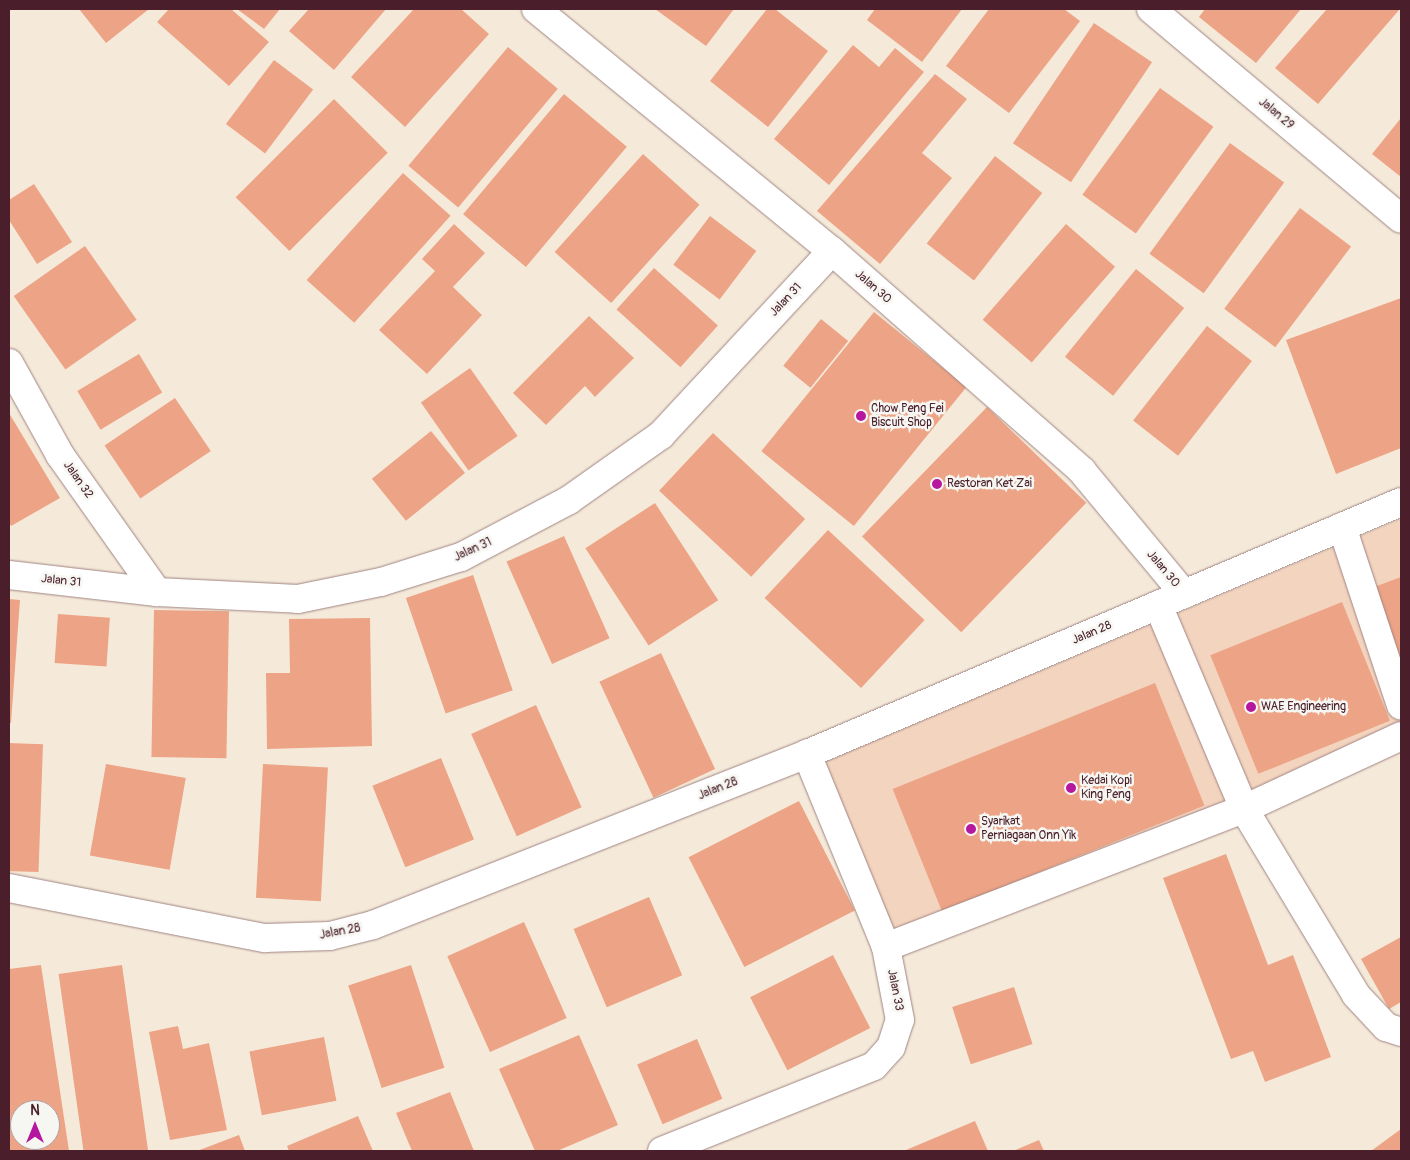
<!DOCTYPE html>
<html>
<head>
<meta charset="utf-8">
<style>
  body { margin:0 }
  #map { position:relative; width:1410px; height:1160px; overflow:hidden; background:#f5eada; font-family:Pangolin,sans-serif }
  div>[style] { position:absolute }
  .built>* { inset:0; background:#f3d4bf }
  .building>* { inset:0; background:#eda385; transform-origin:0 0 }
  .roads { filter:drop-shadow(0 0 1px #a08482) drop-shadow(0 0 1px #a08482) }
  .minor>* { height:28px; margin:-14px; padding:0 14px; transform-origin:14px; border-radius:14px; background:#fff }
  .dots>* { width:14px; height:14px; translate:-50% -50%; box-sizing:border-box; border:2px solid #f6f6f2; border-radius:50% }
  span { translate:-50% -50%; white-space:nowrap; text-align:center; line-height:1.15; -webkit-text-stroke:5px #f6f6f2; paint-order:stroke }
  .street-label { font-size:12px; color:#4a1f2b }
  .poi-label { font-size:12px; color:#4a1f2b }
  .left { translate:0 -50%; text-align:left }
  .frame { position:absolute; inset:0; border:10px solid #4a1f2b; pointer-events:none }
  .north { position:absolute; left:10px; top:1100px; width:50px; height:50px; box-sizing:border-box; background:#f6f6f2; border:1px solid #b1a0a2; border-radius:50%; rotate:0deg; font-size:14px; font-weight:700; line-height:20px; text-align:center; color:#4a1f2b }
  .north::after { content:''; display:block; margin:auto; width:18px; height:22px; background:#b5179e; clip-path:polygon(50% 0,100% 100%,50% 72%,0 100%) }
</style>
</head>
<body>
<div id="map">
  <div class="built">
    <div style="clip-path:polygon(1401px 519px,1401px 726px,1228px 805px,892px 932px,825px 762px)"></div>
  </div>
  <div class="building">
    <div style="clip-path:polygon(79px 9px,149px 9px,106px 43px)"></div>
    <div style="clip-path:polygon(169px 9px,231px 9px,269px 42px,229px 86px,157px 22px)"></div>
    <div style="clip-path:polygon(237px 9px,280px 9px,264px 29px)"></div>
    <div style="clip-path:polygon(309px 9px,386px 9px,334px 70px,289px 31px)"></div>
    <div style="clip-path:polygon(414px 9px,461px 9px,489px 34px,405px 127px,351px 77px)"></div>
    <div style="clip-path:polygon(655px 9px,734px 9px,706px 46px)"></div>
    <div style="clip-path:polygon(767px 9px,775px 9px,828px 51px,768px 127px,710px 81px)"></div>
    <div style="clip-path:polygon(875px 9px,962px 9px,922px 62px,867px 20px)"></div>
    <div style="clip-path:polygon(989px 9px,1064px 9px,1080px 21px,1009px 113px,946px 66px)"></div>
    <div style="clip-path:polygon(1205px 9px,1301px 9px,1256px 63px,1199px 17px)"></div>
    <div style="clip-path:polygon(1327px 9px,1399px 10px,1318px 104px,1275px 68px)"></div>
    <div style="left:1094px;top:23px;width:70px;height:145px;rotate:34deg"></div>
    <div style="clip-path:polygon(853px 45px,879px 67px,895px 48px,924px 72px,829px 185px,774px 139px)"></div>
    <div style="left:508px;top:47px;width:65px;height:155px;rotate:40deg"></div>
    <div style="left:274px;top:60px;width:49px;height:80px;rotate:37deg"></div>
    <div style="clip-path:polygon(935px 74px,967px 99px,922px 153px,952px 178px,880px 264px,817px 211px)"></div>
    <div style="left:1160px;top:88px;width:66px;height:132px;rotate:36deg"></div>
    <div style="left:564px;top:94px;width:82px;height:157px;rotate:40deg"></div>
    <div style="left:334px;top:99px;width:76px;height:139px;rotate:45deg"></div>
    <div style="clip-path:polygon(1401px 118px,1401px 177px,1372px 154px)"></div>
    <div style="left:1230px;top:143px;width:67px;height:137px;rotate:36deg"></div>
    <div style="left:643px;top:154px;width:76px;height:132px;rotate:42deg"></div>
    <div style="left:995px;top:156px;width:60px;height:111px;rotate:38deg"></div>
    <div style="left:403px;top:173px;width:64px;height:144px;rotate:42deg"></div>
    <div style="clip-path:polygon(34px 184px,72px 242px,37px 264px,9px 220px,9px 200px)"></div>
    <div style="left:1300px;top:208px;width:64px;height:126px;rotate:37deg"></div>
    <div style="left:710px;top:216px;width:58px;height:61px;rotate:37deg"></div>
    <div style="clip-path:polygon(454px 224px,485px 253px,453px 287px,482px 315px,427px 374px,379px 330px,435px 271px,422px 259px)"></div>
    <div style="left:1066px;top:224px;width:65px;height:127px;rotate:41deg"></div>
    <div style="left:85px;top:246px;width:90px;height:87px;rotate:55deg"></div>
    <div style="left:654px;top:268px;width:86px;height:56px;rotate:42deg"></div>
    <div style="left:1136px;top:269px;width:62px;height:113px;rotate:39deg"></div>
    <div style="clip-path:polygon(1401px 298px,1401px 448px,1336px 474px,1286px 340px)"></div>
    <div style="left:874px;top:312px;width:119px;height:179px;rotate:39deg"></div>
    <div style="clip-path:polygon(589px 316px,634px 358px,595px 397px,585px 386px,546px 425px,513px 393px)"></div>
    <div style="left:821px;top:319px;width:35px;height:60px;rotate:39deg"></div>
    <div style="left:1207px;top:326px;width:57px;height:120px;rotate:38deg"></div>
    <div style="left:139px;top:354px;width:45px;height:72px;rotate:59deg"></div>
    <div style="left:470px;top:368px;width:83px;height:60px;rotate:55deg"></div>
    <div style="left:175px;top:398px;width:64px;height:85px;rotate:56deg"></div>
    <div style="left:987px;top:407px;width:138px;height:180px;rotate:44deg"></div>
    <div style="clip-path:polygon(9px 413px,60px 498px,11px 526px,9px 522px)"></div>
    <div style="left:431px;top:431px;width:54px;height:76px;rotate:51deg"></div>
    <div style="left:713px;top:433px;width:126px;height:79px;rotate:43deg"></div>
    <div style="left:655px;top:503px;width:116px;height:83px;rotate:57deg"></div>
    <div style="left:828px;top:530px;width:132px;height:93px;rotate:43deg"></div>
    <div style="left:564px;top:536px;width:112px;height:63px;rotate:66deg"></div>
    <div style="left:473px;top:575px;width:122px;height:71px;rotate:71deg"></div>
    <div style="clip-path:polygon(1401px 577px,1401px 668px,1369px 589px)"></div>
    <div style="clip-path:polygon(9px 599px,20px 600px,11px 723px,9px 723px)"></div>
    <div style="left:1342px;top:602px;width:128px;height:142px;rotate:68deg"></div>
    <div style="left:154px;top:610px;width:75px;height:147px;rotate:1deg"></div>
    <div style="left:58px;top:614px;width:52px;height:49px;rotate:4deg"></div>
    <div style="clip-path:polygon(370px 618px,372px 746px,267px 749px,266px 673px,290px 673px,289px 619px)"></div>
    <div style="left:661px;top:653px;width:128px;height:68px;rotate:65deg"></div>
    <div style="left:1155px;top:683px;width:132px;height:283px;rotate:68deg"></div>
    <div style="left:536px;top:705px;width:112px;height:71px;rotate:66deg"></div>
    <div style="left:9px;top:743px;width:34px;height:128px;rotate:2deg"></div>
    <div style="left:441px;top:758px;width:88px;height:74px;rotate:68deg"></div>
    <div style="left:106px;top:764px;width:81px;height:93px;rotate:10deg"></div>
    <div style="left:263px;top:764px;width:65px;height:134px;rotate:3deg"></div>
    <div style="left:799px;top:801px;width:123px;height:124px;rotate:63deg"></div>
    <div style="clip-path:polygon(1226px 854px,1268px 965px,1293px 955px,1331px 1057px,1265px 1082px,1253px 1051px,1231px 1059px,1163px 878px)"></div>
    <div style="left:649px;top:897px;width:85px;height:82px;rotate:67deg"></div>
    <div style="left:524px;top:922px;width:105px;height:84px;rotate:66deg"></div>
    <div style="clip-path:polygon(1401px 937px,1401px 1002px,1389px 1009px,1361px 959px)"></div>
    <div style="left:833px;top:955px;width:82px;height:93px;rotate:63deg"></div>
    <div style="clip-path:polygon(evenodd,41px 965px,69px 1151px,9px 1151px,9px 969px,41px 965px,20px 1110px,50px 1110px,50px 1140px,20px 1140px,20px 1110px)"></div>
    <div style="left:122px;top:965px;width:188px;height:64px;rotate:82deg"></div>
    <div style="left:411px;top:965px;width:108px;height:66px;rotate:72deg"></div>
    <div style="left:1014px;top:987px;width:60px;height:65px;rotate:72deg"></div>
    <div style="clip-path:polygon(178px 1026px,183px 1049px,209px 1043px,227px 1130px,170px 1140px,149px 1032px)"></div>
    <div style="clip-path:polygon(579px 1035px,618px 1125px,557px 1151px,535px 1151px,499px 1069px)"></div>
    <div style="left:324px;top:1037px;width:65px;height:76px;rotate:79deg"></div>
    <div style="left:697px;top:1039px;width:65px;height:65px;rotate:67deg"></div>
    <div style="clip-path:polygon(450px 1092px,474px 1151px,412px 1151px,396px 1113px)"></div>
    <div style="clip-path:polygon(358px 1116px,373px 1151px,289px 1151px,287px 1146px)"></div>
    <div style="clip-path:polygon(975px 1121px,988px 1151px,906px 1151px,906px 1150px)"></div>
    <div style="clip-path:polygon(1401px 1129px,1401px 1151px,1371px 1151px)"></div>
    <div style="clip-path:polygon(239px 1135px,245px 1151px,197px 1151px)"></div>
    <div style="clip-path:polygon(1039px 1140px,1044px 1151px,1013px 1151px)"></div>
  </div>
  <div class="roads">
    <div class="minor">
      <div style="left:536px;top:9px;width:382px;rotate:39.3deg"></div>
      <div style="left:832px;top:251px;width:333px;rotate:41.3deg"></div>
      <div style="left:1082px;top:471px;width:160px;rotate:50.3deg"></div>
      <div style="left:1151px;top:9px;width:326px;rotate:40deg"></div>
      <div style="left:9px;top:363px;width:105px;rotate:61deg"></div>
      <div style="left:60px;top:455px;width:168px;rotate:54.7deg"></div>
      <div style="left:1342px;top:527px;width:188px;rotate:71.7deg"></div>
      <div style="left:9px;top:575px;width:149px;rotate:6.6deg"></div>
      <div style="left:157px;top:592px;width:141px;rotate:2.8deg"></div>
      <div style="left:298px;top:599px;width:85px;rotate:-11.6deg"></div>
      <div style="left:381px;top:582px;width:84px;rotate:-17.4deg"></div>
      <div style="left:461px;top:557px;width:122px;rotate:-27.8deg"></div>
      <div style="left:569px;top:500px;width:113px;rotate:-35.2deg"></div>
      <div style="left:661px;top:435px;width:251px;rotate:-47.1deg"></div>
      <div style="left:1158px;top:605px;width:221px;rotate:67.1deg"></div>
      <div style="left:1244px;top:809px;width:217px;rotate:58.9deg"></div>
      <div style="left:1356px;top:995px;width:44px;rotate:46.8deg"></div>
      <div style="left:1386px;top:1027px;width:16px;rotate:18deg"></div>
      <div style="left:9px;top:888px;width:261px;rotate:11.1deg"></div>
      <div style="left:265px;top:938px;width:65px;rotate:-1.8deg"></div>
      <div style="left:330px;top:936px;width:44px;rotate:-14.3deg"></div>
      <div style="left:373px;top:925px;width:466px;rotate:-21.5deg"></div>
      <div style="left:807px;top:754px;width:645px;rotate:-22.99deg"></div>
      <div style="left:886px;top:947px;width:384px;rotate:-21.1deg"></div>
      <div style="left:1244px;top:809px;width:173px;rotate:-24.9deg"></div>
      <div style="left:662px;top:1151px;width:228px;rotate:-21.8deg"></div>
      <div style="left:874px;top:1066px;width:25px;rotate:-48deg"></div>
      <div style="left:891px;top:1047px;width:28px;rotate:-72deg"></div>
      <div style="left:900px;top:1020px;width:74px;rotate:-100.9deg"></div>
      <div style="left:886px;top:947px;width:209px;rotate:-112.3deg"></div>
    </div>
  </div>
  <div class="dots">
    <div style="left:861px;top:416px;background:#b5179e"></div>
    <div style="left:937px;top:484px;background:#b5179e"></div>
    <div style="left:1251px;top:707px;background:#b5179e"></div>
    <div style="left:1071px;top:788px;background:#b5179e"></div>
    <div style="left:971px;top:829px;background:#b5179e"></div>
  </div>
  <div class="street-label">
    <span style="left:1276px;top:114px;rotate:40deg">Jalan 29</span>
    <span style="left:873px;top:287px;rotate:41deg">Jalan 30</span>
    <span style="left:786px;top:300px;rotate:-47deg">Jalan 31</span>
    <span style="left:78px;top:480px;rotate:55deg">Jalan 32</span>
    <span style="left:473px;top:550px;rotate:-25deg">Jalan 31</span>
    <span style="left:1163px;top:569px;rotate:50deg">Jalan 30</span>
    <span style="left:61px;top:581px;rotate:6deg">Jalan 31</span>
    <span style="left:1092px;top:633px;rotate:-23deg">Jalan 28</span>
    <span style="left:718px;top:789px;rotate:-22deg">Jalan 28</span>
    <span style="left:340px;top:932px;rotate:-11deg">Jalan 28</span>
    <span style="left:895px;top:990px;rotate:79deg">Jalan 33</span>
  </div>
  <div class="poi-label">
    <span class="left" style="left:871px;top:416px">Chow Peng Fei<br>Biscuit Shop</span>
    <span class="left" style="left:947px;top:484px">Restoran Ket Zai</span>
    <span class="left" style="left:1261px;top:707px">WAE Engineering</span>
    <span class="left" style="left:1081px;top:788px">Kedai Kopi<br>King Peng</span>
    <span class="left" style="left:981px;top:829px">Syarikat<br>Perniagaan Onn Yik</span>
  </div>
  <div class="frame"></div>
  <div class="north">N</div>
</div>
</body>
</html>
